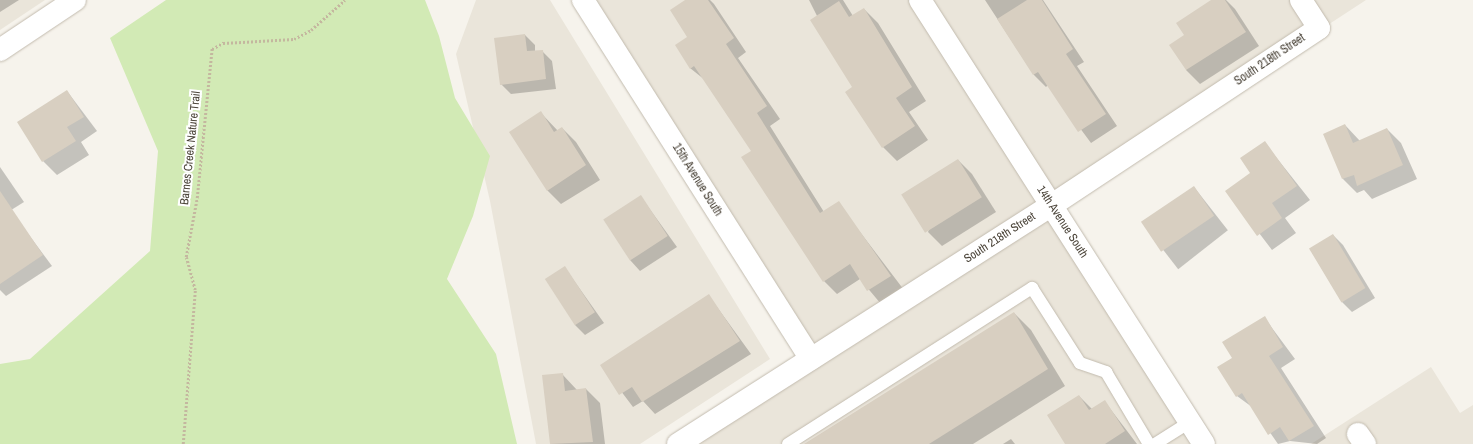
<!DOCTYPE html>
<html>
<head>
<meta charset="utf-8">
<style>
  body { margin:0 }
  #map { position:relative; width:1473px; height:444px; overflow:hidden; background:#f6f3ec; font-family:"Archivo Narrow",sans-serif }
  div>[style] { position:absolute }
  .residential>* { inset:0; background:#eae5da }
  .green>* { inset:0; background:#d2eab5 }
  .shadow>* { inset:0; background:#0003; transform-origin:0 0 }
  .building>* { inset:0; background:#d8cfc1; transform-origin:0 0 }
  .path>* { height:2.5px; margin-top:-1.25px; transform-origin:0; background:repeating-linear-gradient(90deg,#c4b79f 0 2px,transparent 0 4px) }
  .roads { filter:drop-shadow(0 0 1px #c2bbae) drop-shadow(0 0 1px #c2bbae) }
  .service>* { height:12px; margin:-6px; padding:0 6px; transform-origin:6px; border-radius:6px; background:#fff }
  .minor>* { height:22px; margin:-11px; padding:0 11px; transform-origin:11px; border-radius:11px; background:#fff }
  span { translate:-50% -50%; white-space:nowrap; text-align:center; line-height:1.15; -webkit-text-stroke:4px #fff; paint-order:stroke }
  .street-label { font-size:12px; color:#4b4439 }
</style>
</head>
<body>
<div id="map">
  <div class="residential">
    <div style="clip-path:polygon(0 0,45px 0,0 30px)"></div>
    <div style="clip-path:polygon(476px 0,550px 0,770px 359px,640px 444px,536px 444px,490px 201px,456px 54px)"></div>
    <div style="clip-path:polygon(583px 0,1366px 0,1052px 205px,1204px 444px,678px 444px,811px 359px)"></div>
    <div style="clip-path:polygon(1431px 367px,1460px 413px,1473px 405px,1473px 444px,1311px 444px)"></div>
  </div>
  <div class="green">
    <div style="clip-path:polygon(166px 0,425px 0,439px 36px,455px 98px,490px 156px,473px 216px,447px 279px,496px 354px,517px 444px,0 444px,0 364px,30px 359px,150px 251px,158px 151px,110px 38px)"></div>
  </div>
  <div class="shadow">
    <div style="clip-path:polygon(0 0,19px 0,0 12px)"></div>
    <div style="clip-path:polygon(687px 0,710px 0,714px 4px,746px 52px,738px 58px,780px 119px,770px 126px,824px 212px,838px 203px,904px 290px,881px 304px,860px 279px,837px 294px,824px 281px,753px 151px,705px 80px,690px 68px)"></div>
    <div style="clip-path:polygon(809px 0,843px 0,853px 16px,864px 9px,878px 23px,926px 101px,909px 112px,928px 140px,897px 161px,883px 147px)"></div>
    <div style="clip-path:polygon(985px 0,1043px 0,1084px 62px,1077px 66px,1117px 126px,1091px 143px,1048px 85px,1046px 87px,1034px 75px)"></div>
    <div style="clip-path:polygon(1213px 0,1226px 0,1235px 9px,1259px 46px,1200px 84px,1186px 70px,1186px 35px)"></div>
    <div style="clip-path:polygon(525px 35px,535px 45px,535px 51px,542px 51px,552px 61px,556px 89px,511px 94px,501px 84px)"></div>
    <div style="clip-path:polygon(67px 91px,97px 131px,81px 142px,89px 155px,57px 175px,43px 161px)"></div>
    <div style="clip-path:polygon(540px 112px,558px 131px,562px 128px,576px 142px,600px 180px,561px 204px,547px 190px)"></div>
    <div style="clip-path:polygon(1345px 125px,1360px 141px,1387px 129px,1401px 143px,1417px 179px,1372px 199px,1364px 190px,1357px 193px,1343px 179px)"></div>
    <div style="clip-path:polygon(1264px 142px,1310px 200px,1285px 218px,1296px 233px,1272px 250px,1227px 191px,1252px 173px)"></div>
    <div style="clip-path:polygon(958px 160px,972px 174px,996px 212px,942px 246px,928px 232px)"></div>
    <div style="clip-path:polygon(0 167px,24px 202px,0 217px)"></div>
    <div style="left:1194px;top:187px;width:55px;height:63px;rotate:52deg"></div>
    <div style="clip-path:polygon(641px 197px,677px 247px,640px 271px,630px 260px)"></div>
    <div style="clip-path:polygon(23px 227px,52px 266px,6px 296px,0 290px,0 242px)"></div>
    <div style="clip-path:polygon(1333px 235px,1343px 245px,1375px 298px,1352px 312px,1342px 302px,1310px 249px)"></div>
    <div style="clip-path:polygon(565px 268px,604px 323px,585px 335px,575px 325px)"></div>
    <div style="clip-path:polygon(709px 296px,751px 354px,655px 414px,643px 401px,633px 407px,602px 366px)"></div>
    <div style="clip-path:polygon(1014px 313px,1031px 330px,1065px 386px,973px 444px,806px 444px)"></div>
    <div style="clip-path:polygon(1264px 317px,1295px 359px,1281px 368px,1326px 438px,1317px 444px,1290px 441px,1278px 444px,1252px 407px,1237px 396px,1219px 367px,1233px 358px)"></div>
    <div style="clip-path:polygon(562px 374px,577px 390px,586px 389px,600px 403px,605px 444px,551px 444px,543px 376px)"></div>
    <div style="clip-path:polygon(1079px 396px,1092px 409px,1105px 402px,1137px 444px,1066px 444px)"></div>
    <div style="clip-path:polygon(1011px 439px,1015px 444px,1003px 444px)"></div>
  </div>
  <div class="building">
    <div style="clip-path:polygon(685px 0,708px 0,734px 38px,726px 44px,767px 106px,757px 113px,820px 213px,839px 201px,891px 276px,867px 291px,850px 264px,823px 282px,741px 157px,751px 151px,694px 66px,690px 69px,675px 45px,687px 37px,670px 10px)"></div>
    <div style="clip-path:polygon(1027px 0,1042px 0,1073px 49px,1066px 54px,1106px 114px,1078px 132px,1038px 72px,1033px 75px,997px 19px)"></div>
    <div style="clip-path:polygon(1211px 0,1225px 0,1246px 32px,1186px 70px,1169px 45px,1184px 35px,1176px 23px)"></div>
    <div style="clip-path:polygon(839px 1px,849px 17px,864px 8px,912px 87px,896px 98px,915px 126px,882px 148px,845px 92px,852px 87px,810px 20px)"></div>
    <div style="clip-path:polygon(525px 34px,527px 51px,543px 50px,546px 79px,500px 85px,494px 38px)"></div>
    <div style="clip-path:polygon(67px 90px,84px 117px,67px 127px,76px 141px,42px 162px,17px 122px)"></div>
    <div style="clip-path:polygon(541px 111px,554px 132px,562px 127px,586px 165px,547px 191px,509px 132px)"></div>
    <div style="clip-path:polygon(1345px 124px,1353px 143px,1387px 128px,1403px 165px,1357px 186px,1354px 175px,1342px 179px,1323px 134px)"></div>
    <div style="clip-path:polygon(1265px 141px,1297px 186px,1272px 203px,1282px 218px,1257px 236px,1225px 191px,1250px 173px,1240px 158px)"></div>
    <div style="left:958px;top:159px;width:45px;height:67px;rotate:58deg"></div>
    <div style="left:1194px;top:186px;width:36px;height:64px;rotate:56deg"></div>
    <div style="clip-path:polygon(0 191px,43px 255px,0 284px)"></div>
    <div style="left:641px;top:195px;width:49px;height:45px;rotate:57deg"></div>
    <div style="left:1333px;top:234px;width:63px;height:28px;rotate:59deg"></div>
    <div style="left:565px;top:266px;width:55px;height:24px;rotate:57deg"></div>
    <div style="clip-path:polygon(709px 294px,740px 341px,642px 402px,632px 387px,619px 395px,600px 365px)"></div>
    <div style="clip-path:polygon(1014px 312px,1048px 369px,929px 444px,804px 444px)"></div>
    <div style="clip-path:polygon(1265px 316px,1283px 347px,1269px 356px,1314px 426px,1289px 441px,1280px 427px,1268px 435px,1242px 393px,1236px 397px,1217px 367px,1232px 358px,1222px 342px)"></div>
    <div style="clip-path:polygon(563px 373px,565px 391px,586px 388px,593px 442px,550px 444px,542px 375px)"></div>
    <div style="clip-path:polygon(1079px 395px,1089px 410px,1105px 400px,1125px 431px,1105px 444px,1065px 444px,1047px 415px)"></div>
  </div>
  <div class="path">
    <div style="left:183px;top:444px;width:154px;rotate:-85.5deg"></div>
    <div style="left:195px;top:290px;width:34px;rotate:-105deg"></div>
    <div style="left:186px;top:257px;width:60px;rotate:-79.4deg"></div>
    <div style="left:197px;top:198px;width:150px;rotate:-84.3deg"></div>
    <div style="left:212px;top:49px;width:13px;rotate:-29deg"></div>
    <div style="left:223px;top:43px;width:71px;rotate:-3.2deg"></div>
    <div style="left:294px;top:39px;width:19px;rotate:-28deg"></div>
    <div style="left:311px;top:30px;width:45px;rotate:-41.4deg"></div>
  </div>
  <div class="roads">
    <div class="service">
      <div style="left:788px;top:444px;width:290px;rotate:-32.6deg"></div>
      <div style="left:1032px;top:288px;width:89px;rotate:57.4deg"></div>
      <div style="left:1080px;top:363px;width:28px;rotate:19deg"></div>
      <div style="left:1106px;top:372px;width:84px;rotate:59.2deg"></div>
      <div style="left:1155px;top:444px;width:41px;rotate:-32.2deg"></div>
    </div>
    <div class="minor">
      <div style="left:583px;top:0;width:425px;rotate:57.6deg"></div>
      <div style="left:920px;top:0;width:527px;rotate:57.4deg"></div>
      <div style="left:0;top:50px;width:90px;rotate:-33.7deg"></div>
      <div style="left:1358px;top:434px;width:12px;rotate:55deg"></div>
      <div style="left:678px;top:444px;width:444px;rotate:-32.6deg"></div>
      <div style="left:1052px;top:205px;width:320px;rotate:-33.5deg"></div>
      <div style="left:1319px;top:28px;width:33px;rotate:-123deg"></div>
    </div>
  </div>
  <div class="street-label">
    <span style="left:1270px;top:60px;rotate:-34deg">South 218th Street</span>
    <span style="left:191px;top:148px;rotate:-84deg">Barnes Creek Nature Trail</span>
    <span style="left:697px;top:180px;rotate:58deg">15th Avenue South</span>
    <span style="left:1062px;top:222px;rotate:57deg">14th Avenue South</span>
    <span style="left:1000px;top:238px;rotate:-33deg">South 218th Street</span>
  </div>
</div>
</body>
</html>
